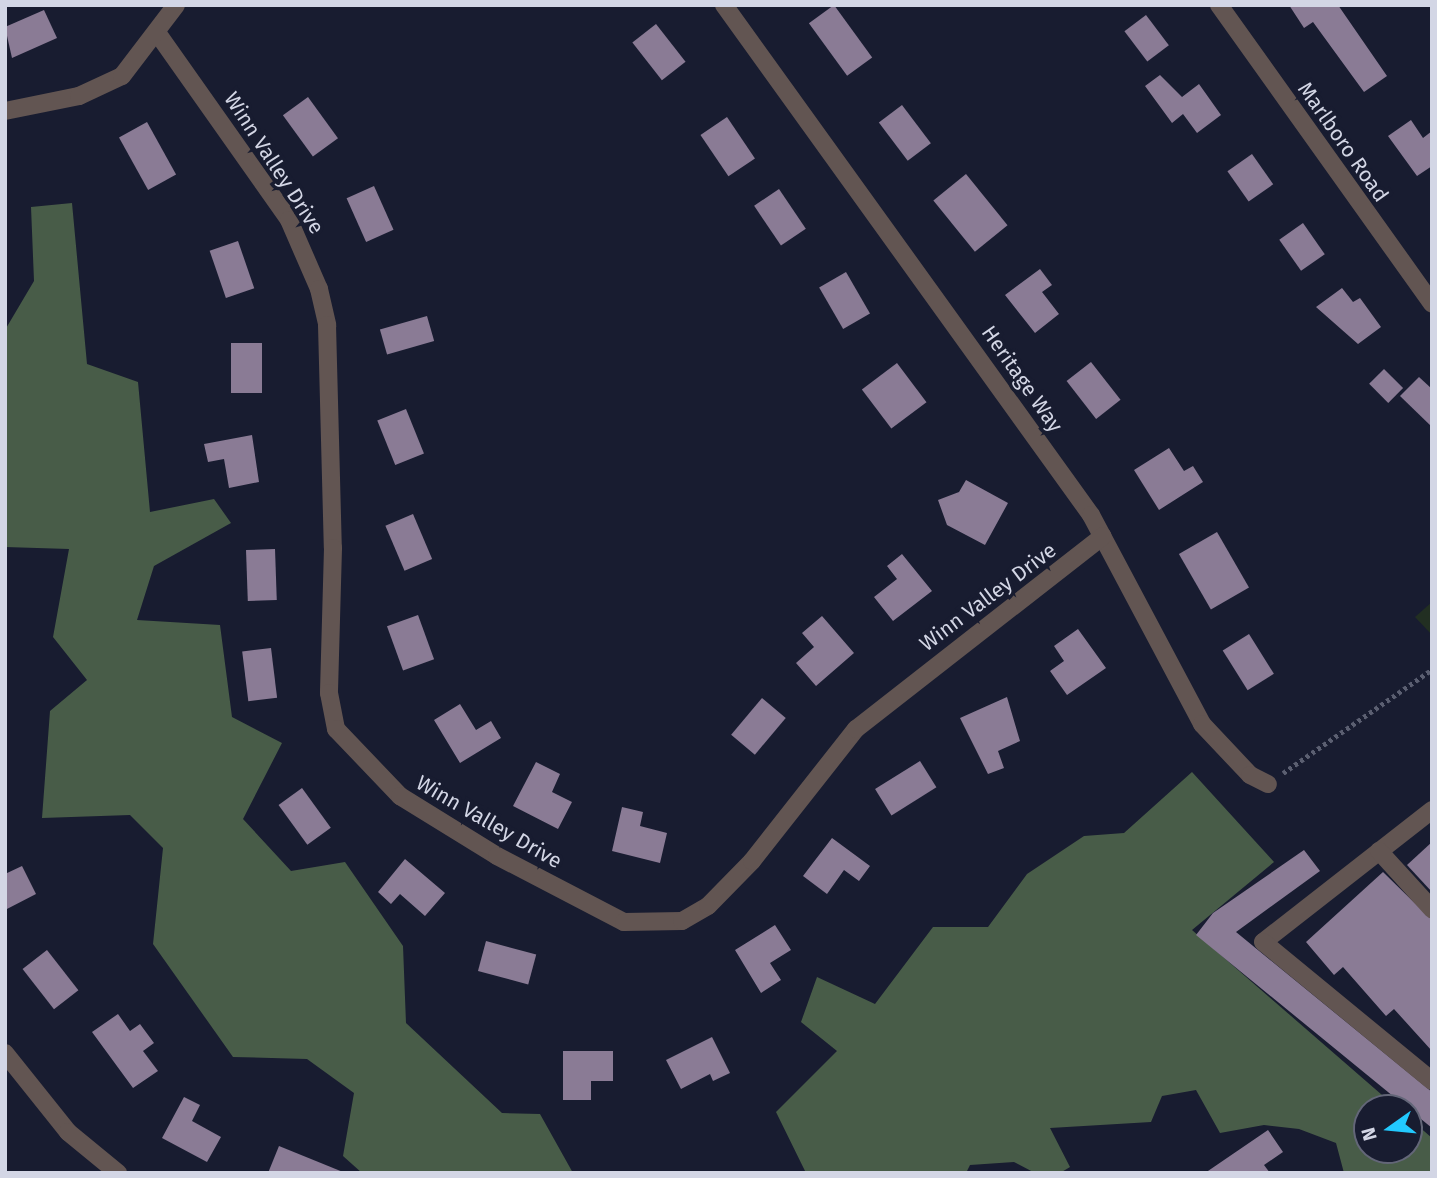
<!DOCTYPE html>
<html>
<head>
<meta charset="utf-8">
<style>
  body { margin:0 }
  #map { position:relative; width:1437px; height:1178px; overflow:hidden; background:#181c30; font-family:"Fira Sans",sans-serif }
  div>[style] { position:absolute }
  .green>* { inset:0; background:#222f22 }
  .forest>* { inset:0; background:#485c48 }
  .building>* { inset:0; background:#8a7b95; transform-origin:0 0 }
  .path>* { height:4.5px; margin-top:-2.25px; transform-origin:0; background:repeating-linear-gradient(90deg,#5b5f71 0 3.5px,transparent 0 7px) }
  .minor>* { height:18px; margin:-9px; padding:0 9px; transform-origin:9px; border-radius:9px; background:#625552 }
  span { translate:-50% -50%; white-space:nowrap; text-align:center; line-height:1.15; -webkit-text-stroke:7px #181c30; paint-order:stroke }
  .street-label { font-size:21px; color:#d3d6e5 }
  .frame { position:absolute; inset:0; border:7px solid #d3d6e5; pointer-events:none }
  .north { position:absolute; left:1353px; top:1094px; width:70px; height:70px; box-sizing:border-box; background:#181c30; border:2px solid #636678; border-radius:50%; rotate:255deg; font-size:19px; font-weight:700; line-height:28px; text-align:center; color:#d3d6e5 }
  .north::after { content:''; display:block; margin:auto; width:24px; height:32px; background:#22c9fe; clip-path:polygon(50% 0,100% 100%,50% 72%,0 100%) }
</style>
</head>
<body>
<div id="map">
  <div class="green">
    <div style="clip-path:polygon(1432px 602px,1432px 635px,1415px 617px)"></div>
  </div>
  <div class="forest">
    <div style="clip-path:polygon(72px 203px,87px 364px,138px 382px,150px 512px,214px 499px,231px 523px,154px 566px,137px 620px,220px 625px,232px 717px,282px 743px,243px 819px,291px 871px,345px 862px,403px 946px,406px 1023px,502px 1113px,540px 1114px,573px 1173px,362px 1173px,343px 1156px,354px 1093px,307px 1059px,233px 1057px,153px 944px,163px 848px,130px 815px,42px 818px,50px 711px,87px 680px,53px 637px,69px 549px,5px 547px,5px 330px,34px 281px,31px 207px)"></div>
    <div style="clip-path:polygon(1192px 772px,1274px 862px,1192px 930px,1397px 1108px,1367px 1108px,1367px 1150px,1409px 1150px,1409px 1118px,1432px 1138px,1432px 1173px,1344px 1173px,1336px 1143px,1299px 1129px,1264px 1125px,1220px 1133px,1196px 1090px,1162px 1096px,1151px 1122px,1050px 1128px,1070px 1167px,1060px 1173px,1035px 1173px,1014px 1162px,970px 1165px,966px 1173px,806px 1173px,776px 1112px,837px 1051px,801px 1022px,817px 977px,875px 1004px,933px 927px,988px 927px,1027px 874px,1084px 836px,1124px 833px)"></div>
  </div>
  <div class="building">
    <div style="left:834px;top:5px;width:65px;height:31px;rotate:54deg"></div>
    <div style="clip-path:polygon(1289px 5px,1338px 5px,1387px 76px,1364px 92px,1313px 22px,1304px 28px)"></div>
    <div style="clip-path:polygon(44px 10px,57px 38px,12px 58px,5px 27px)"></div>
    <div style="left:1146px;top:15px;width:38px;height:27px;rotate:53deg"></div>
    <div style="left:656px;top:24px;width:48px;height:30px;rotate:52deg"></div>
    <div style="clip-path:polygon(1160px 75px,1182px 97px,1199px 84px,1221px 115px,1197px 133px,1183px 114px,1172px 123px,1145px 86px)"></div>
    <div style="left:308px;top:97px;width:51px;height:31px;rotate:54deg"></div>
    <div style="left:902px;top:105px;width:48px;height:29px;rotate:53deg"></div>
    <div style="left:727px;top:117px;width:50px;height:32px;rotate:56deg"></div>
    <div style="clip-path:polygon(1411px 120px,1423px 138px,1432px 131px,1432px 166px,1417px 176px,1388px 136px)"></div>
    <div style="left:147px;top:122px;width:60px;height:32px;rotate:61deg"></div>
    <div style="left:1252px;top:154px;width:37px;height:30px;rotate:55deg"></div>
    <div style="left:966px;top:174px;width:66px;height:42px;rotate:51deg"></div>
    <div style="left:374px;top:186px;width:48px;height:30px;rotate:66deg"></div>
    <div style="left:779px;top:189px;width:48px;height:30px;rotate:56deg"></div>
    <div style="left:1303px;top:223px;width:38px;height:29px;rotate:55deg"></div>
    <div style="left:238px;top:241px;width:50px;height:30px;rotate:71deg"></div>
    <div style="clip-path:polygon(1040px 269px,1052px 285px,1042px 292px,1059px 314px,1035px 333px,1005px 295px)"></div>
    <div style="left:846px;top:272px;width:48px;height:31px;rotate:60deg"></div>
    <div style="clip-path:polygon(1342px 288px,1353px 302px,1360px 298px,1381px 327px,1358px 344px,1316px 307px)"></div>
    <div style="left:427px;top:316px;width:26px;height:49px;rotate:74deg"></div>
    <div style="left:231px;top:343px;width:31px;height:50px"></div>
    <div style="left:1091px;top:362px;width:48px;height:31px;rotate:52deg"></div>
    <div style="left:897px;top:363px;width:49px;height:44px;rotate:53deg"></div>
    <div style="left:1384px;top:369px;width:27px;height:21px;rotate:45deg"></div>
    <div style="clip-path:polygon(1419px 377px,1432px 389px,1432px 427px,1400px 396px)"></div>
    <div style="left:406px;top:409px;width:48px;height:31px;rotate:68deg"></div>
    <div style="clip-path:polygon(252px 435px,259px 482px,229px 488px,224px 459px,208px 462px,204px 444px)"></div>
    <div style="clip-path:polygon(1169px 448px,1184px 471px,1193px 466px,1203px 482px,1159px 510px,1134px 470px)"></div>
    <div style="clip-path:polygon(966px 480px,1008px 503px,985px 545px,947px 525px,938px 500px,959px 492px)"></div>
    <div style="left:413px;top:514px;width:49px;height:30px;rotate:67deg"></div>
    <div style="left:1217px;top:532px;width:64px;height:44px;rotate:60deg"></div>
    <div style="left:275px;top:549px;width:51px;height:29px;rotate:88deg"></div>
    <div style="clip-path:polygon(902px 554px,932px 591px,893px 621px,874px 597px,897px 579px,887px 566px)"></div>
    <div style="left:418px;top:615px;width:47px;height:33px;rotate:70deg"></div>
    <div style="clip-path:polygon(822px 616px,854px 653px,816px 686px,796px 663px,814px 647px,802px 633px)"></div>
    <div style="clip-path:polygon(1078px 629px,1106px 668px,1067px 695px,1050px 671px,1064px 661px,1054px 646px)"></div>
    <div style="left:1249px;top:634px;width:47px;height:31px;rotate:58deg"></div>
    <div style="left:271px;top:648px;width:50px;height:29px;rotate:83deg"></div>
    <div style="clip-path:polygon(1007px 697px,1020px 741px,998px 751px,1004px 768px,988px 774px,960px 718px)"></div>
    <div style="left:762px;top:698px;width:31px;height:48px;rotate:40deg"></div>
    <div style="clip-path:polygon(460px 704px,476px 730px,491px 721px,501px 738px,460px 763px,434px 720px)"></div>
    <div style="left:920px;top:761px;width:31px;height:53px;rotate:58deg"></div>
    <div style="clip-path:polygon(536px 762px,560px 774px,552px 792px,572px 802px,558px 829px,513px 806px)"></div>
    <div style="left:302px;top:788px;width:49px;height:29px;rotate:54deg"></div>
    <div style="clip-path:polygon(622px 807px,643px 812px,640px 826px,667px 833px,660px 863px,612px 851px)"></div>
    <div style="clip-path:polygon(832px 838px,870px 866px,859px 881px,844px 870px,827px 894px,803px 876px)"></div>
    <div style="clip-path:polygon(1432px 842px,1432px 892px,1407px 865px)"></div>
    <div style="clip-path:polygon(1304px 850px,1320px 871px,1236px 932px,1432px 1092px,1432px 1128px,1196px 935px,1213px 913px)"></div>
    <div style="clip-path:polygon(405px 859px,445px 893px,425px 916px,400px 894px,391px 904px,378px 892px)"></div>
    <div style="clip-path:polygon(22px 866px,36px 894px,5px 910px,5px 874px)"></div>
    <div style="clip-path:polygon(1383px 872px,1432px 920px,1432px 1051px,1394px 1009px,1386px 1016px,1343px 967px,1334px 975px,1306px 942px)"></div>
    <div style="clip-path:polygon(775px 925px,791px 950px,770px 963px,781px 980px,761px 993px,735px 950px)"></div>
    <div style="left:486px;top:941px;width:52px;height:31px;rotate:15deg"></div>
    <div style="left:47px;top:950px;width:51px;height:31px;rotate:52deg"></div>
    <div style="clip-path:polygon(118px 1014px,130px 1031px,140px 1024px,154px 1043px,143px 1051px,158px 1071px,133px 1088px,92px 1032px)"></div>
    <div style="clip-path:polygon(712px 1037px,730px 1073px,713px 1081px,710px 1074px,681px 1089px,666px 1060px)"></div>
    <div style="clip-path:polygon(563px 1051px,613px 1051px,613px 1081px,591px 1081px,591px 1100px,563px 1100px)"></div>
    <div style="clip-path:polygon(184px 1097px,200px 1105px,192px 1121px,221px 1137px,207px 1162px,162px 1138px)"></div>
    <div style="clip-path:polygon(1268px 1130px,1283px 1152px,1264px 1165px,1270px 1173px,1205px 1173px)"></div>
    <div style="clip-path:polygon(279px 1146px,343px 1172px,342px 1173px,268px 1173px)"></div>
  </div>
  <div class="path">
    <div style="left:1283px;top:773px;width:180px;rotate:-34.8deg"></div>
  </div>
  <div class="minor">
    <div style="left:724px;top:5px;width:628px;rotate:54.26deg"></div>
    <div style="left:1091px;top:515px;width:237px;rotate:62deg"></div>
    <div style="left:1202px;top:724px;width:70px;rotate:46.7deg"></div>
    <div style="left:1250px;top:775px;width:20px;rotate:27deg"></div>
    <div style="left:1219px;top:5px;width:367px;rotate:54.5deg"></div>
    <div style="left:158px;top:34px;width:228px;rotate:54.8deg"></div>
    <div style="left:289px;top:220px;width:75px;rotate:66.5deg"></div>
    <div style="left:319px;top:289px;width:37px;rotate:77deg"></div>
    <div style="left:327px;top:325px;width:223px;rotate:88.5deg"></div>
    <div style="left:333px;top:548px;width:145px;rotate:91.6deg"></div>
    <div style="left:329px;top:693px;width:37px;rotate:79deg"></div>
    <div style="left:336px;top:729px;width:93px;rotate:46.3deg"></div>
    <div style="left:400px;top:796px;width:114px;rotate:31.7deg"></div>
    <div style="left:497px;top:856px;width:143px;rotate:27.5deg"></div>
    <div style="left:624px;top:922px;width:58px;rotate:-1deg"></div>
    <div style="left:682px;top:921px;width:30px;rotate:-30deg"></div>
    <div style="left:708px;top:906px;width:63px;rotate:-45.6deg"></div>
    <div style="left:752px;top:861px;width:168px;rotate:-51.8deg"></div>
    <div style="left:856px;top:729px;width:313px;rotate:-38deg"></div>
    <div style="left:5px;top:111px;width:76px;rotate:-11.5deg"></div>
    <div style="left:79px;top:96px;width:47px;rotate:-24.9deg"></div>
    <div style="left:122px;top:76px;width:89px;rotate:-52.7deg"></div>
    <div style="left:1432px;top:810px;width:214px;rotate:142deg"></div>
    <div style="left:1263px;top:942px;width:219px;rotate:39.4deg"></div>
    <div style="left:1379px;top:851px;width:79px;rotate:47.6deg"></div>
    <div style="left:5px;top:1053px;width:101px;rotate:51.4deg"></div>
    <div style="left:68px;top:1132px;width:65px;rotate:39.4deg"></div>
  </div>
  <div class="street-label">
    <span style="left:1343px;top:142px;rotate:55deg">Marlboro Road</span>
    <span style="left:274px;top:163px;rotate:57deg">Winn Valley Drive</span>
    <span style="left:1022px;top:379px;rotate:55deg">Heritage Way</span>
    <span style="left:988px;top:597px;rotate:-37deg">Winn Valley Drive</span>
    <span style="left:489px;top:822px;rotate:30deg">Winn Valley Drive</span>
  </div>
  <div class="frame"></div>
  <div class="north">N</div>
</div>
</body>
</html>
